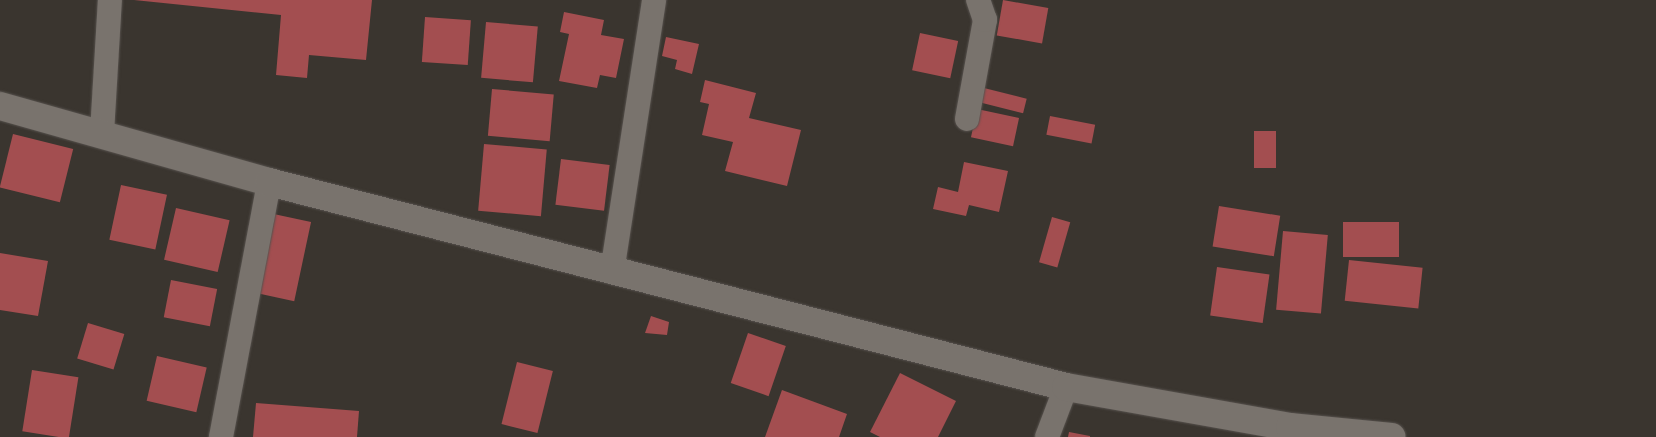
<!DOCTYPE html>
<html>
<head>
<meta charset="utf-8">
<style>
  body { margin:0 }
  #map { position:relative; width:1656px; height:437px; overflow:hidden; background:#3a352f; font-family:Bitter,serif }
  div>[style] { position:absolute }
  .building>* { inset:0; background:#a34e50; transform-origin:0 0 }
  .roads { filter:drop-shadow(0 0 1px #56514d) drop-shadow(0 0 1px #56514d) }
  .minor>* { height:24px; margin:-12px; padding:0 12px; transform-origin:12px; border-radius:12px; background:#79736d }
  .tertiary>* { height:28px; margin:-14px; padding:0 14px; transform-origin:14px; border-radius:14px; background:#79736d }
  span { translate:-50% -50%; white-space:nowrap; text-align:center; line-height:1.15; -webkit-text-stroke:5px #3a352f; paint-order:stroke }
</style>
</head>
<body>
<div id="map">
  <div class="building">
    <div style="clip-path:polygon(134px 0,372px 0,366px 60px,309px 55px,307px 78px,276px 75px,281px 15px)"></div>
    <div style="left:1003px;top:0;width:46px;height:36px;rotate:10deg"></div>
    <div style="clip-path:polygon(564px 12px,604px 20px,601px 35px,624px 39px,616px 78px,600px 75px,597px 88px,559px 81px,569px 34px,560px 32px)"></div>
    <div style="left:425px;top:17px;width:46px;height:45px;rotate:4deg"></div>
    <div style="left:486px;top:22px;width:52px;height:56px;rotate:5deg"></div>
    <div style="left:920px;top:33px;width:39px;height:38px;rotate:12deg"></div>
    <div style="clip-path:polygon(666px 37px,699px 44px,692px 74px,675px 69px,677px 60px,662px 56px)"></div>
    <div style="clip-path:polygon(705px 80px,756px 93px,749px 118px,801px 130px,787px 186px,725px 171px,733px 142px,702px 135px,709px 104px,700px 102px)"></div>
    <div style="left:984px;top:88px;width:44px;height:15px;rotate:14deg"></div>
    <div style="left:492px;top:89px;width:62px;height:47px;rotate:5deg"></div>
    <div style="left:977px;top:109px;width:43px;height:29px;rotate:12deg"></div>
    <div style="left:1050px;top:116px;width:46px;height:19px;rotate:11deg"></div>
    <div style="left:1254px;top:131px;width:22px;height:37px"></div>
    <div style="left:13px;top:134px;width:62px;height:55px;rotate:14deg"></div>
    <div style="left:484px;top:144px;width:63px;height:67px;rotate:5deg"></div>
    <div style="left:561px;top:159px;width:49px;height:46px;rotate:7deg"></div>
    <div style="clip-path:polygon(964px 162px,1008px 171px,999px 212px,969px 205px,966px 216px,933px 209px,938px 187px,958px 192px)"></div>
    <div style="left:121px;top:185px;width:47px;height:56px;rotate:12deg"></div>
    <div style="left:1219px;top:206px;width:62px;height:41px;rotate:9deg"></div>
    <div style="left:176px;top:208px;width:55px;height:53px;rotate:13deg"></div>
    <div style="left:269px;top:213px;width:43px;height:81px;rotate:12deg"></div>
    <div style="left:1052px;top:217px;width:19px;height:47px;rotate:16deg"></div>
    <div style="left:1343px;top:222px;width:56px;height:35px"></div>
    <div style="left:1283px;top:231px;width:45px;height:79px;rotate:5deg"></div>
    <div style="clip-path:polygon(0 253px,48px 261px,38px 316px,0 310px)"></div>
    <div style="left:1349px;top:260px;width:74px;height:41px;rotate:6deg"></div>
    <div style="left:1217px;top:267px;width:53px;height:49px;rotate:8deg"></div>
    <div style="left:171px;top:280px;width:47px;height:38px;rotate:11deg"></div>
    <div style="clip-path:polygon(651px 316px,669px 322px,667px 335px,645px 333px)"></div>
    <div style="left:88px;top:323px;width:38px;height:37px;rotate:17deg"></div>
    <div style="left:748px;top:333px;width:40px;height:53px;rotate:19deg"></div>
    <div style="left:157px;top:356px;width:51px;height:46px;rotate:13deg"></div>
    <div style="left:517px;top:362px;width:37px;height:64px;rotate:14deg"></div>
    <div style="left:32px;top:370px;width:47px;height:62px;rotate:9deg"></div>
    <div style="clip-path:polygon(900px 373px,956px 401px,938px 437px,880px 437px,870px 432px)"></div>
    <div style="clip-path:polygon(782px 390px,847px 414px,839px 437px,765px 437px)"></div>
    <div style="clip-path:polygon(256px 403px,359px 411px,357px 437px,253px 437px)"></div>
    <div style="clip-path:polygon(1069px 432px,1090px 436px,1090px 437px,1068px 437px)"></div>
  </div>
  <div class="roads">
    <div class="minor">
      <div style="left:967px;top:119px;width:101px;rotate:-79.7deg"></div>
      <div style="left:985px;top:20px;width:21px;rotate:-109deg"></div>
      <div style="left:102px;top:133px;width:133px;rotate:-86.6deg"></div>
      <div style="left:612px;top:272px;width:275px;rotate:-81.2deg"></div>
      <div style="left:221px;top:437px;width:259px;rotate:-79.3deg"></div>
      <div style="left:1047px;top:437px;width:53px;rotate:-69.2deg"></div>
    </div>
    <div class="tertiary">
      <div style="left:0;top:106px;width:280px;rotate:15.8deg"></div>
      <div style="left:269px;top:182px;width:823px;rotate:14.42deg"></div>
      <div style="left:1066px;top:387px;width:228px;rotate:10.1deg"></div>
      <div style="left:1290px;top:427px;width:102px;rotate:5.6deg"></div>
    </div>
  </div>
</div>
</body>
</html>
